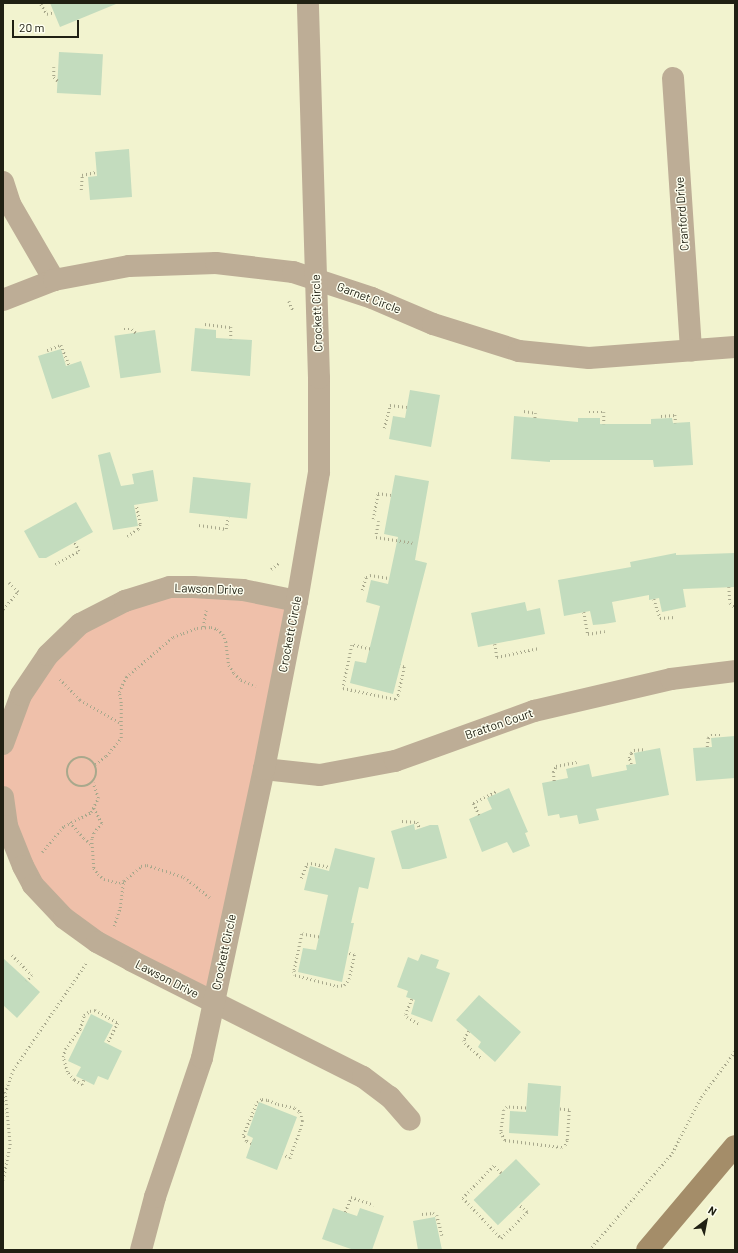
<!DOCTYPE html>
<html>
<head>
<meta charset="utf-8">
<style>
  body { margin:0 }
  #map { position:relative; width:738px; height:1253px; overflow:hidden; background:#f2f3cf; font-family:Barlow,sans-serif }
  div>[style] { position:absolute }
  .green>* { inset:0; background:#efc0aa }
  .building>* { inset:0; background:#c3dcbe; transform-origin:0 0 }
  .path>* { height:2.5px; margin-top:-1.25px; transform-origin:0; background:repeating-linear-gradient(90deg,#a8a88c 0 1px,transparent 0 4px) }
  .path>.ring { margin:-1.25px; padding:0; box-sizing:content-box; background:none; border:2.5px solid #a8a88c; border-radius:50% }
  .street>* { height:22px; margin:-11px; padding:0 11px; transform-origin:11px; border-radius:11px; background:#bdad96 }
  .secondary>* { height:22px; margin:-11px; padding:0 11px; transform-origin:11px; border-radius:11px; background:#a48d69 }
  span { translate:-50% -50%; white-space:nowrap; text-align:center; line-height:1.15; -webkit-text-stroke:3px #fefff0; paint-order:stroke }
  .street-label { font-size:12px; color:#202013 }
  .frame { position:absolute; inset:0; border:4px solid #202013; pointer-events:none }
  .north { position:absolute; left:686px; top:1201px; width:40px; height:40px; -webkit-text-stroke:3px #fefff0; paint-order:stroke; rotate:32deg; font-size:11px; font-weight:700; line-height:16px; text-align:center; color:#202013 }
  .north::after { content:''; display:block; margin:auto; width:14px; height:18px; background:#202013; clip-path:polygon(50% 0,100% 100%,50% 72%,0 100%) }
  .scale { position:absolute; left:12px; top:20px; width:67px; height:18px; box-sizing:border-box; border:2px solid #202013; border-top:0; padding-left:5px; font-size:12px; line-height:14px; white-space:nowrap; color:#202013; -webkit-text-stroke:3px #fefff0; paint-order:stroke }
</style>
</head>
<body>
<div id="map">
  <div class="green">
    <div style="clip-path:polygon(170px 587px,297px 601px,213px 1002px,132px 961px,33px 885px,3px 797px,3px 744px,21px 695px,80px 624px)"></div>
  </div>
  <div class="building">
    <div style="clip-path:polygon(50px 3px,116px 3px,116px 4px,60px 27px)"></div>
    <div style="left:59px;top:52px;width:44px;height:41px;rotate:3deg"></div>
    <div style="clip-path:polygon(129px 149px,132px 197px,90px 200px,88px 177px,97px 176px,95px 152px)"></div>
    <div style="clip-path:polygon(195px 328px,216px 330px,216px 338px,252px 340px,250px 376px,191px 371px)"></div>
    <div style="left:155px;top:330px;width:43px;height:41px;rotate:82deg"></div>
    <div style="clip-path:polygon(61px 349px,66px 366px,81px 361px,90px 387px,52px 399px,38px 356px)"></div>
    <div style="clip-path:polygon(410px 390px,440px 395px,431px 447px,389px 439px,393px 416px,405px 418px)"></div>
    <div style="clip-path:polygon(514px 416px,578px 422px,578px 418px,600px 418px,600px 424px,651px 424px,651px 419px,672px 418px,673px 423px,690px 422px,693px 465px,654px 467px,653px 460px,550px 460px,550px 462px,511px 459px)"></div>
    <div style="clip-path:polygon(110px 452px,121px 486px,134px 484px,132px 474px,153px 470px,158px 501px,134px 505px,138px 526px,113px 530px,98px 455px)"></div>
    <div style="clip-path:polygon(395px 475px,429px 481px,415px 560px,427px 563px,393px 694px,350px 683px,355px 661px,366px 663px,380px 606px,366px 602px,371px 580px,388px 584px,398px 537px,384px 534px)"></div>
    <div style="left:193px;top:477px;width:58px;height:36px;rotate:6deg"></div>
    <div style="clip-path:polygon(76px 502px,93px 532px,46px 558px,39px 558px,24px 531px)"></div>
    <div style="clip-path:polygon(676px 553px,676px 555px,735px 553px,735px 587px,683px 589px,686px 607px,662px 612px,659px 598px,649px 600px,649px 595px,612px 602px,616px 622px,604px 624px,593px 625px,590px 611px,564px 616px,558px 580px,631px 567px,630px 562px)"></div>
    <div style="clip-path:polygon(525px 602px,527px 611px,540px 608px,545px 634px,478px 647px,471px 613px)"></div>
    <div style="clip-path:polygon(735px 736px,735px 778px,696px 781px,693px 748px,712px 747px,711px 738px)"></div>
    <div style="clip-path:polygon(660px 748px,669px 795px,596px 809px,599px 820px,579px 824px,577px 815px,560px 818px,559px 814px,548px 816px,542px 783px,568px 778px,566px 769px,589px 764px,592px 777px,627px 770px,626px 765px,636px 764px,634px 753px)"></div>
    <div style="clip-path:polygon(509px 788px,528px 832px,525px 833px,530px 846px,513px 853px,507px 842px,482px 852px,469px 819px,492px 809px,487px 798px)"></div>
    <div style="clip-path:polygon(414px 824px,415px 830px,430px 825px,438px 825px,447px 858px,409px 869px,402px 869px,391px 831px)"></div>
    <div style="clip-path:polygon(335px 848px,375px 858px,368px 889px,359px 887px,351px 923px,354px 923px,342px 982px,298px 972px,303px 948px,316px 950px,328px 895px,304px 890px,310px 866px,329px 871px)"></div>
    <div style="clip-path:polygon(421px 954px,439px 960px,436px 968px,450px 973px,432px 1022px,411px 1014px,415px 1000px,406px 997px,408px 991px,397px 987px,408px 957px,418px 961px)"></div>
    <div style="clip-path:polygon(3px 958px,40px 992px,17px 1018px,3px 1005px)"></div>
    <div style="clip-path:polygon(479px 995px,521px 1032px,495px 1062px,478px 1047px,481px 1042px,456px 1020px)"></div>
    <div style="clip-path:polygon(91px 1014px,113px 1025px,104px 1042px,122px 1051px,108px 1080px,98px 1076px,94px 1085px,76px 1076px,81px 1067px,68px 1061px)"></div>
    <div style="clip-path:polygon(528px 1083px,561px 1086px,558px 1136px,509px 1133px,510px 1111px,526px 1112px)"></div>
    <div style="clip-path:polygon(259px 1102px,297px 1117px,277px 1170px,246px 1158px,253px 1138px,247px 1135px)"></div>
    <div style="left:516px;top:1159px;width:35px;height:59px;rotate:46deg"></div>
    <div style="clip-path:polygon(333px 1208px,357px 1216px,360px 1208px,384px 1216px,372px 1250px,354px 1250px,322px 1239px)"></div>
    <div style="clip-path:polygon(435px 1217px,442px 1250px,418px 1250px,413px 1221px)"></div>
  </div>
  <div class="path">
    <div style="left:41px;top:4px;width:12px;rotate:59deg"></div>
    <div style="left:47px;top:14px;width:7px;rotate:-16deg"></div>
    <div style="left:54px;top:67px;width:10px;rotate:90deg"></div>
    <div style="left:54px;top:77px;width:6px;rotate:45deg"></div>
    <div style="left:81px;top:190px;width:15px;rotate:-86deg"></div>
    <div style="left:82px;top:175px;width:14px;rotate:-12deg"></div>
    <div style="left:289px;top:301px;width:10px;rotate:66deg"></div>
    <div style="left:205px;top:324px;width:26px;rotate:7deg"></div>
    <div style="left:231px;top:327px;width:12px;rotate:90deg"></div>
    <div style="left:124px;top:329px;width:8px"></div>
    <div style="left:132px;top:329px;width:6px;rotate:45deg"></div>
    <div style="left:47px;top:350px;width:15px;rotate:-20deg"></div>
    <div style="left:61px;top:345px;width:22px;rotate:68deg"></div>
    <div style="left:524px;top:411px;width:12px;rotate:9deg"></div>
    <div style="left:536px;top:413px;width:5px;rotate:101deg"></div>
    <div style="left:589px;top:412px;width:15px"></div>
    <div style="left:604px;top:412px;width:12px;rotate:90deg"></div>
    <div style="left:661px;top:416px;width:14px;rotate:-4deg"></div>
    <div style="left:675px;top:415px;width:8px;rotate:83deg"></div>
    <div style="left:384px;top:428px;width:24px;rotate:-75deg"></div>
    <div style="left:390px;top:405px;width:17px;rotate:7deg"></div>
    <div style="left:373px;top:519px;width:26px;rotate:-79deg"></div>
    <div style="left:378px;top:493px;width:13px;rotate:9deg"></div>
    <div style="left:379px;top:521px;width:16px;rotate:101deg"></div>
    <div style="left:376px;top:537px;width:37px;rotate:9deg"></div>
    <div style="left:199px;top:525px;width:27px;rotate:8deg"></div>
    <div style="left:226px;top:529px;width:12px;rotate:-81deg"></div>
    <div style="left:127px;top:536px;width:13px;rotate:-32deg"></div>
    <div style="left:138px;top:529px;width:5px;rotate:-68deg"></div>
    <div style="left:140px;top:524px;width:19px;rotate:-102deg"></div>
    <div style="left:55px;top:564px;width:27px;rotate:-28deg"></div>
    <div style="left:79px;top:551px;width:10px;rotate:-119deg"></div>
    <div style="left:271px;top:569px;width:11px;rotate:-38deg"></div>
    <div style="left:729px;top:587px;width:16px;rotate:86deg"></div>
    <div style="left:730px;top:603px;width:6px;rotate:39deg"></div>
    <div style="left:362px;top:590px;width:14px;rotate:-73deg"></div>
    <div style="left:366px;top:577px;width:4px;rotate:-27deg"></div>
    <div style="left:370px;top:575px;width:19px;rotate:9deg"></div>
    <div style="left:654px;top:599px;width:20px;rotate:72deg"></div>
    <div style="left:660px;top:618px;width:15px;rotate:-4deg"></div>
    <div style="left:3px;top:609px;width:23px;rotate:-49deg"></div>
    <div style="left:18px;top:592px;width:13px;rotate:-135deg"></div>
    <div style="left:584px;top:612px;width:22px;rotate:80deg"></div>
    <div style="left:588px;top:634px;width:17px;rotate:-10deg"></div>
    <div style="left:203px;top:627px;width:17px;rotate:-80deg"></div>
    <div style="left:495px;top:644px;width:13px;rotate:81deg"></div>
    <div style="left:497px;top:657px;width:43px;rotate:-12.1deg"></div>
    <div style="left:370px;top:649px;width:18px;rotate:-167deg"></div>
    <div style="left:352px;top:645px;width:44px;rotate:101.8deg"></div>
    <div style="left:343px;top:688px;width:53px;rotate:11.9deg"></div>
    <div style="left:395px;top:699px;width:5px;rotate:-53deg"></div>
    <div style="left:398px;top:695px;width:29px;rotate:-78deg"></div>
    <div style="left:404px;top:667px;width:4px;rotate:-166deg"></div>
    <div style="left:60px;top:679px;width:29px;rotate:46deg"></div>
    <div style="left:80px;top:700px;width:47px;rotate:29.3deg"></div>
    <div style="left:707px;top:747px;width:9px;rotate:-84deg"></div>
    <div style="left:708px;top:738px;width:4px;rotate:-45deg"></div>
    <div style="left:711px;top:735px;width:12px"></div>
    <div class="ring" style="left:67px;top:757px;width:27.5px;height:27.5px"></div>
    <div style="left:95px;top:764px;width:14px;rotate:-36deg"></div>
    <div style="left:106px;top:756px;width:23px;rotate:-50deg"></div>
    <div style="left:121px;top:738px;width:35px;rotate:-90deg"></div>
    <div style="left:121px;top:703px;width:11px;rotate:-100deg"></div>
    <div style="left:119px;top:692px;width:17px;rotate:-65deg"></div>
    <div style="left:126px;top:677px;width:62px;rotate:-40.4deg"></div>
    <div style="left:173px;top:637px;width:11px;rotate:-22deg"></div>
    <div style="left:183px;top:633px;width:15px;rotate:-20deg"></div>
    <div style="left:197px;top:628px;width:14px;rotate:-4deg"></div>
    <div style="left:211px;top:627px;width:6px;rotate:18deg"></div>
    <div style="left:217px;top:629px;width:8px;rotate:40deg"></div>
    <div style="left:223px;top:634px;width:9px;rotate:69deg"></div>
    <div style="left:226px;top:642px;width:23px;rotate:83deg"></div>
    <div style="left:229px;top:665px;width:9px;rotate:58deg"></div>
    <div style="left:234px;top:673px;width:10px;rotate:45deg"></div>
    <div style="left:241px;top:680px;width:16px;rotate:22deg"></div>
    <div style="left:631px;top:764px;width:6px;rotate:-108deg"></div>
    <div style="left:629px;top:758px;width:5px;rotate:-68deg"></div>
    <div style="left:631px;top:753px;width:4px;rotate:-45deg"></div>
    <div style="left:634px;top:750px;width:12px;rotate:-5deg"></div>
    <div style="left:554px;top:781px;width:9px;rotate:-96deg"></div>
    <div style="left:553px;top:772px;width:7px;rotate:-63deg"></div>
    <div style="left:556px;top:766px;width:21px;rotate:-11deg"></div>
    <div style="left:94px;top:808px;width:17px;rotate:62deg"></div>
    <div style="left:102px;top:823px;width:13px;rotate:129deg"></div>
    <div style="left:94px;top:833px;width:6px;rotate:108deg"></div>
    <div style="left:92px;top:839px;width:29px;rotate:86deg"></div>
    <div style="left:94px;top:868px;width:7px;rotate:56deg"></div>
    <div style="left:98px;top:874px;width:8px;rotate:40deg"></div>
    <div style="left:104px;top:879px;width:16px;rotate:15deg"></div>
    <div style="left:119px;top:883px;width:5px;rotate:-22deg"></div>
    <div style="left:124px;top:881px;width:23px;rotate:-41deg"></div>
    <div style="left:141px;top:866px;width:6px;rotate:-9deg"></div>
    <div style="left:147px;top:865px;width:39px;rotate:18deg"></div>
    <div style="left:184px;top:877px;width:33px;rotate:38deg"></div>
    <div style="left:479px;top:815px;width:13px;rotate:-117deg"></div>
    <div style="left:473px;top:803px;width:27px;rotate:-27deg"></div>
    <div style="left:402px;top:821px;width:15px;rotate:4deg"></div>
    <div style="left:417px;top:822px;width:7px;rotate:63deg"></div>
    <div style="left:70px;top:822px;width:21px;rotate:49deg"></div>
    <div style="left:84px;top:838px;width:9px;rotate:41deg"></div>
    <div style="left:42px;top:852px;width:34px;rotate:-50deg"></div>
    <div style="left:64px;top:826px;width:30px;rotate:-27deg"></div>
    <div style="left:91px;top:812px;width:16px;rotate:-63deg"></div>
    <div style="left:98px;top:798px;width:16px;rotate:-108deg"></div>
    <div style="left:301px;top:878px;width:15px;rotate:-67deg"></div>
    <div style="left:307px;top:864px;width:4px;rotate:-14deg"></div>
    <div style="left:311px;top:863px;width:19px;rotate:12deg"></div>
    <div style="left:114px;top:926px;width:19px;rotate:-72deg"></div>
    <div style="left:120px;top:908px;width:26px;rotate:-83deg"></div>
    <div style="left:319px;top:937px;width:17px;rotate:-170deg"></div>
    <div style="left:302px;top:934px;width:38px;rotate:102deg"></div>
    <div style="left:294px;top:971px;width:4px;rotate:76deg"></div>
    <div style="left:295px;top:975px;width:43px;rotate:14.7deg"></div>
    <div style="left:337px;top:986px;width:7px;rotate:-8deg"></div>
    <div style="left:344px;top:985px;width:8px;rotate:-50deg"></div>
    <div style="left:349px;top:979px;width:25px;rotate:-78deg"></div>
    <div style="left:354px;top:955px;width:6px;rotate:-162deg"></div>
    <div style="left:12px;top:955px;width:28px;rotate:45deg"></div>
    <div style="left:32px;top:975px;width:8px;rotate:130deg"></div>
    <div style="left:412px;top:999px;width:16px;rotate:112deg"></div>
    <div style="left:406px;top:1014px;width:3px;rotate:72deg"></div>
    <div style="left:407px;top:1017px;width:14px;rotate:30deg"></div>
    <div style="left:469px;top:1031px;width:10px;rotate:119deg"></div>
    <div style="left:464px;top:1040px;width:3px;rotate:72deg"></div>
    <div style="left:465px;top:1043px;width:24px;rotate:42deg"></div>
    <div style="left:84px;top:1080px;width:5px;rotate:112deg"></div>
    <div style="left:82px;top:1085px;width:9px;rotate:-148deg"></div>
    <div style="left:74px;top:1080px;width:11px;rotate:-131deg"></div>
    <div style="left:67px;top:1072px;width:16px;rotate:-105deg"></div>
    <div style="left:63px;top:1057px;width:8px;rotate:-76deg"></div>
    <div style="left:65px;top:1049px;width:25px;rotate:-53deg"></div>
    <div style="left:80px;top:1029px;width:15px;rotate:-74deg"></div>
    <div style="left:84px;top:1015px;width:7px;rotate:-34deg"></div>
    <div style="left:90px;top:1011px;width:5px;rotate:-11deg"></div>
    <div style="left:95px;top:1010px;width:26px;rotate:29deg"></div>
    <div style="left:118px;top:1023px;width:22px;rotate:117deg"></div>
    <div style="left:526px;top:1108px;width:19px;rotate:-177deg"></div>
    <div style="left:507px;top:1107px;width:4px;rotate:135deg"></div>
    <div style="left:504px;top:1110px;width:22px;rotate:98deg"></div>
    <div style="left:501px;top:1132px;width:9px;rotate:63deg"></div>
    <div style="left:505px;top:1140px;width:56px;rotate:7.1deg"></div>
    <div style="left:561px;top:1147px;width:4px;rotate:-27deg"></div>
    <div style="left:565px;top:1145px;width:5px;rotate:-68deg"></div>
    <div style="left:567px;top:1140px;width:30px;rotate:-86deg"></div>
    <div style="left:569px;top:1110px;width:9px;rotate:-174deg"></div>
    <div style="left:251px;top:1144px;width:6px;rotate:-149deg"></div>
    <div style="left:246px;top:1141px;width:7px;rotate:-117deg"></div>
    <div style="left:243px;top:1135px;width:36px;rotate:-67deg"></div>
    <div style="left:257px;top:1102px;width:6px;rotate:-31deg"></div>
    <div style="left:262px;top:1099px;width:6px;rotate:9deg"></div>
    <div style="left:268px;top:1100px;width:11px;rotate:22deg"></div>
    <div style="left:278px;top:1104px;width:17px;rotate:13deg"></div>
    <div style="left:295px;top:1108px;width:6px;rotate:39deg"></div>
    <div style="left:300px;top:1112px;width:9px;rotate:72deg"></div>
    <div style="left:303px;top:1121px;width:10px;rotate:107deg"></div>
    <div style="left:300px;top:1131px;width:29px;rotate:110deg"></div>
    <div style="left:290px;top:1158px;width:8px;rotate:-157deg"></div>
    <div style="left:501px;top:1173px;width:10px;rotate:-135deg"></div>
    <div style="left:494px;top:1166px;width:45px;rotate:134.1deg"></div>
    <div style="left:463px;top:1198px;width:55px;rotate:46.5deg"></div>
    <div style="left:501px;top:1238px;width:37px;rotate:-45deg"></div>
    <div style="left:527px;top:1212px;width:11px;rotate:-139deg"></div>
    <div style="left:3px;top:1180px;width:36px;rotate:-79deg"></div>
    <div style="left:10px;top:1145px;width:52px;rotate:-95.5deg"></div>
    <div style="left:5px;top:1093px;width:24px;rotate:-71deg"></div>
    <div style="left:13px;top:1070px;width:131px;rotate:-55.6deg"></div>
    <div style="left:345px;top:1212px;width:16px;rotate:-68deg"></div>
    <div style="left:351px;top:1197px;width:24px;rotate:19deg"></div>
    <div style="left:422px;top:1214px;width:11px;rotate:-5deg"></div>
    <div style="left:433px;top:1213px;width:4px;rotate:27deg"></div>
    <div style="left:437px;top:1215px;width:21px;rotate:76deg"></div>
    <div style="left:589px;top:1250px;width:128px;rotate:-49.4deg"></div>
    <div style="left:672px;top:1153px;width:63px;rotate:-62.6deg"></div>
    <div style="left:701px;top:1097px;width:57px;rotate:-53.5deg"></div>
  </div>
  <div class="street">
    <div style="left:673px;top:78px;width:273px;rotate:86.2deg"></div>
    <div style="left:3px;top:182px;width:23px;rotate:72deg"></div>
    <div style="left:10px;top:204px;width:88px;rotate:59.9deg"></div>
    <div style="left:3px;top:300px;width:55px;rotate:-21.4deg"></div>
    <div style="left:54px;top:280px;width:76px;rotate:-10.6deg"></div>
    <div style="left:129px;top:266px;width:87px;rotate:-2deg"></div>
    <div style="left:216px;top:263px;width:78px;rotate:6.7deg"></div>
    <div style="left:293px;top:272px;width:83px;rotate:18.2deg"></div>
    <div style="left:372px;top:298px;width:66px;rotate:23.1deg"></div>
    <div style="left:433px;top:324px;width:90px;rotate:17.4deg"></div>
    <div style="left:519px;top:351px;width:70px;rotate:5.7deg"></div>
    <div style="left:589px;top:358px;width:146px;rotate:-4.3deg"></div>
    <div style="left:3px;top:744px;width:52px;rotate:-69.8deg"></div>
    <div style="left:21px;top:695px;width:48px;rotate:-56deg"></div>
    <div style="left:48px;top:655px;width:45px;rotate:-44.1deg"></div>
    <div style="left:80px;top:624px;width:51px;rotate:-27.1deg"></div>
    <div style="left:125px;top:601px;width:47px;rotate:-17.3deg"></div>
    <div style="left:170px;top:587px;width:23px"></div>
    <div style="left:193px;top:587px;width:50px;rotate:3.4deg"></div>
    <div style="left:243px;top:590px;width:55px;rotate:11.5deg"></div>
    <div style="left:264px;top:769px;width:56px;rotate:6.1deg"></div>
    <div style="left:320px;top:775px;width:76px;rotate:-10.6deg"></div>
    <div style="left:395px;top:761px;width:148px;rotate:-19.8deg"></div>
    <div style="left:534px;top:711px;width:141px;rotate:-13.1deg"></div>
    <div style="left:671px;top:679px;width:64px;rotate:-7.1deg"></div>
    <div style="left:3px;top:797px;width:29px;rotate:82deg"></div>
    <div style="left:7px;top:826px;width:43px;rotate:68.2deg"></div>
    <div style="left:23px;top:866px;width:21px;rotate:62deg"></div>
    <div style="left:33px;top:885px;width:45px;rotate:46.8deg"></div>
    <div style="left:64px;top:918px;width:41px;rotate:36deg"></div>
    <div style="left:97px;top:942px;width:40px;rotate:28deg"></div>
    <div style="left:132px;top:961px;width:258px;rotate:26.7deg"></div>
    <div style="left:363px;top:1077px;width:34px;rotate:37deg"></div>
    <div style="left:390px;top:1097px;width:30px;rotate:49deg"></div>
    <div style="left:141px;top:1250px;width:55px;rotate:-75.2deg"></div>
    <div style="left:155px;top:1197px;width:147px;rotate:-71.3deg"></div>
    <div style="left:202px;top:1058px;width:296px;rotate:-77.9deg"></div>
    <div style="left:264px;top:769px;width:171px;rotate:-78.9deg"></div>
    <div style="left:297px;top:601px;width:131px;rotate:-80.3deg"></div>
    <div style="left:319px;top:472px;width:94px;rotate:-90deg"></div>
    <div style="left:319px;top:378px;width:375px;rotate:-91.7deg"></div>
  </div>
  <div class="secondary">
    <div style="left:647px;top:1250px;width:136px;rotate:-49.8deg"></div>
  </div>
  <div class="street-label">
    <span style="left:682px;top:214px;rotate:-94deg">Cranford Drive</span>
    <span style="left:369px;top:298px;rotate:21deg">Garnet Circle</span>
    <span style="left:317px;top:313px;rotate:-92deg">Crockett Circle</span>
    <span style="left:209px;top:589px;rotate:2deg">Lawson Drive</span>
    <span style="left:290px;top:634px;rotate:-79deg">Crockett Circle</span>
    <span style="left:499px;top:724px;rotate:-19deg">Bratton Court</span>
    <span style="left:224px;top:952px;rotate:-78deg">Crockett Circle</span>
    <span style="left:167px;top:979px;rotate:27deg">Lawson Drive</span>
  </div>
  <div class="frame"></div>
  <div class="north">N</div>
  <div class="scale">20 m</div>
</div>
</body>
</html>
